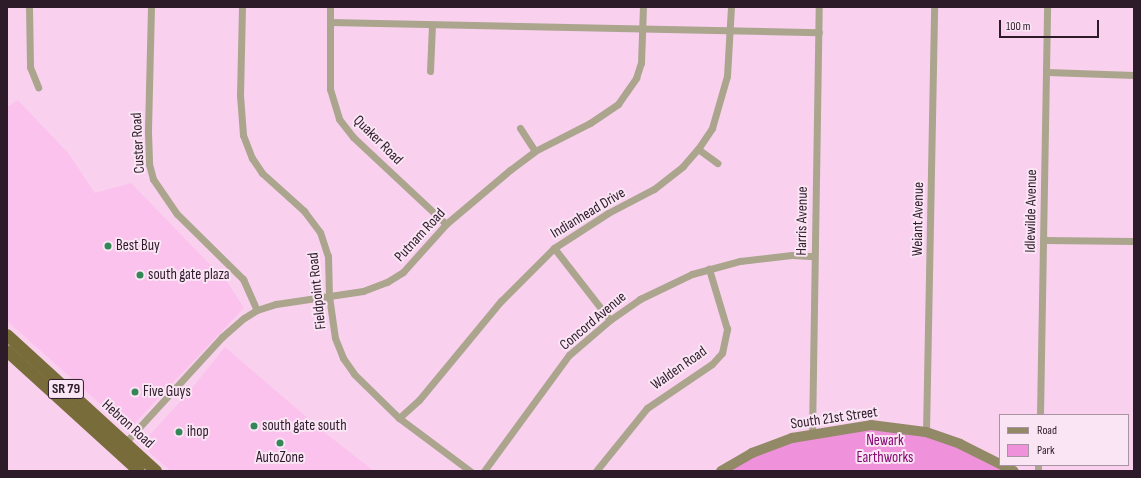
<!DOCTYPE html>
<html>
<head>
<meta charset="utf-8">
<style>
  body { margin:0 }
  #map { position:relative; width:1141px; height:478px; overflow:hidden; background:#f9d1ef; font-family:"Sofia Sans Condensed",sans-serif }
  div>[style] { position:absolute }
  .built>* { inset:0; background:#fbc2ed }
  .green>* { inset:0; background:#ef92db }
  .minor>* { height:7px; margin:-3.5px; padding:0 3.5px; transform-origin:3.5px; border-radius:3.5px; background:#aba58e }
  .secondary>* { height:10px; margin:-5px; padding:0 5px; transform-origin:5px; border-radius:5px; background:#928966 }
  .trunk>* { height:12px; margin:-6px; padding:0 6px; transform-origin:6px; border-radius:6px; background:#786c3a }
  .dots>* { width:11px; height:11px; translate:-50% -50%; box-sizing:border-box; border:2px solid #fae5f4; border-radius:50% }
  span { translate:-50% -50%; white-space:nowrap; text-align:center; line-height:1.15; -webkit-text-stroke:4px #fae5f4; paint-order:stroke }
  .shield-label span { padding:1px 3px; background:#fae5f4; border:1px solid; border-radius:3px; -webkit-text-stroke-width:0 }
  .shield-label { font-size:14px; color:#2d1b29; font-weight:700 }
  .street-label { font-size:15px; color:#2d1b29 }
  .poi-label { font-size:15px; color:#2d1b29 }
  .left { translate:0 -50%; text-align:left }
  .park-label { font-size:15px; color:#850a74 }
  .frame { position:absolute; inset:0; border:8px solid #2d1b29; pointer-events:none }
  .legend { position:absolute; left:999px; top:414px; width:130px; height:52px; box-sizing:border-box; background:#fae5f4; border:1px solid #a894a3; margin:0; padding:5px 7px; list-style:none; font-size:12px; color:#2d1b29 }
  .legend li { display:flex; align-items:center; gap:8px; height:20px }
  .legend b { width:20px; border:1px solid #a894a3 }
  .scale { position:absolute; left:999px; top:20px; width:100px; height:18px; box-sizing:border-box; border:2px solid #2d1b29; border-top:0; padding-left:5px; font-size:12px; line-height:14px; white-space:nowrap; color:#2d1b29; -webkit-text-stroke:3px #fae5f4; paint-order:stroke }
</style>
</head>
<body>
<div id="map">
  <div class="built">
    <div style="clip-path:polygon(18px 100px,69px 154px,95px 193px,131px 183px,228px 283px,244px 308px,133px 425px,124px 425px,7px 321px,7px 107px)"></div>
    <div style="clip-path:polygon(225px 347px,324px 432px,374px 471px,171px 471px,150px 453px,146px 439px,187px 394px)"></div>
  </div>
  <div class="green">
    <div style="clip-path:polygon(871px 425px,926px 432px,1014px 471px,721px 471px,766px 446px)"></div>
  </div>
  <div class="minor">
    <div style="left:29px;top:7px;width:60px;rotate:89deg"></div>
    <div style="left:30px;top:67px;width:22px;rotate:68deg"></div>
    <div style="left:151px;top:7px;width:125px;rotate:91.4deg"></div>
    <div style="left:148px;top:132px;width:32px;rotate:88deg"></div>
    <div style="left:149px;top:164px;width:16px;rotate:75deg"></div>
    <div style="left:153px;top:179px;width:42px;rotate:55.6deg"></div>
    <div style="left:177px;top:214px;width:93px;rotate:44.6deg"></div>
    <div style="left:243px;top:279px;width:34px;rotate:66deg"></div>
    <div style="left:242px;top:7px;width:88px;rotate:91.3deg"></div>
    <div style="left:240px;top:95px;width:40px;rotate:85.7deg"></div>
    <div style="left:243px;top:135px;width:25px;rotate:69deg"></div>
    <div style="left:252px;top:158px;width:18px;rotate:56deg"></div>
    <div style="left:262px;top:173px;width:57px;rotate:42.1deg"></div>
    <div style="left:304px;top:211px;width:26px;rotate:53deg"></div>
    <div style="left:320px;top:232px;width:25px;rotate:72deg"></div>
    <div style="left:328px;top:256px;width:40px;rotate:88.6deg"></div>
    <div style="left:329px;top:296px;width:42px;rotate:81.9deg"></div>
    <div style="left:335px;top:338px;width:22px;rotate:68deg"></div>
    <div style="left:343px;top:358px;width:19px;rotate:55deg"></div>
    <div style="left:354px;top:374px;width:63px;rotate:44.4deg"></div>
    <div style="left:399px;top:418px;width:89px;rotate:36.7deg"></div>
    <div style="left:330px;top:7px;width:82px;rotate:90deg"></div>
    <div style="left:330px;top:89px;width:31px;rotate:73deg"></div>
    <div style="left:339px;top:119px;width:23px;rotate:52deg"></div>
    <div style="left:353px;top:137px;width:127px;rotate:43.1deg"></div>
    <div style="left:330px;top:22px;width:489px;rotate:1.2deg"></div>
    <div style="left:430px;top:71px;width:46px;rotate:-87.5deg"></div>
    <div style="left:1047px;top:72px;width:87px;rotate:2deg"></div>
    <div style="left:520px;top:128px;width:27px;rotate:57deg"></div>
    <div style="left:698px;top:149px;width:24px;rotate:36deg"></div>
    <div style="left:1044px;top:240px;width:90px;rotate:0.6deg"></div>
    <div style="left:554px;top:248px;width:91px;rotate:52.1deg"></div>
    <div style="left:1040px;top:415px;width:408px;rotate:-89deg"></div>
    <div style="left:399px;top:418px;width:27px;rotate:-42deg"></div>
    <div style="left:419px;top:400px;width:129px;rotate:-50.4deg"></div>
    <div style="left:501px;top:301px;width:75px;rotate:-45deg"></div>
    <div style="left:554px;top:248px;width:64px;rotate:-32.9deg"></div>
    <div style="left:608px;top:213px;width:52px;rotate:-27.6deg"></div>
    <div style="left:654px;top:189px;width:37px;rotate:-38deg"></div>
    <div style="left:683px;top:166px;width:23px;rotate:-49deg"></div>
    <div style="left:698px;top:149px;width:25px;rotate:-56deg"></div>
    <div style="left:712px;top:128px;width:54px;rotate:-73.9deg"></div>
    <div style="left:727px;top:76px;width:69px;rotate:-86.7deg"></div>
    <div style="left:926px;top:432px;width:425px;rotate:-88.9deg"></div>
    <div style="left:812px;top:435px;width:428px;rotate:-89.1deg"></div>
    <div style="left:123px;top:445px;width:147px;rotate:-47.5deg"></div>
    <div style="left:222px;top:337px;width:29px;rotate:-41deg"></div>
    <div style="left:244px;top:318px;width:15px;rotate:-32deg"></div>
    <div style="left:257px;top:310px;width:20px;rotate:-18deg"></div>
    <div style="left:276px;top:304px;width:88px;rotate:-8.5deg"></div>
    <div style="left:363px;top:291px;width:26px;rotate:-21deg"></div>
    <div style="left:387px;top:282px;width:19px;rotate:-32deg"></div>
    <div style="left:403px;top:272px;width:64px;rotate:-48.1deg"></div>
    <div style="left:446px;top:224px;width:84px;rotate:-40.2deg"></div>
    <div style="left:510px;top:170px;width:31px;rotate:-37deg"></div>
    <div style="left:535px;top:151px;width:62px;rotate:-27deg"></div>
    <div style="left:590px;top:123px;width:34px;rotate:-34deg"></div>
    <div style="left:618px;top:104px;width:32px;rotate:-55deg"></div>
    <div style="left:636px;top:78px;width:16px;rotate:-72deg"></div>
    <div style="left:641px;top:63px;width:56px;rotate:-88deg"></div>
    <div style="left:484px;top:471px;width:144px;rotate:-53.8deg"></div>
    <div style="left:569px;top:355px;width:54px;rotate:-40.5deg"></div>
    <div style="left:610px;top:320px;width:37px;rotate:-35deg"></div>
    <div style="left:640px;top:299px;width:58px;rotate:-25.7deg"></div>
    <div style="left:692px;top:274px;width:50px;rotate:-15.2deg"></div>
    <div style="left:740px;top:261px;width:52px;rotate:-6.6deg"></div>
    <div style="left:792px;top:255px;width:22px;rotate:3deg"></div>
    <div style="left:596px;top:471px;width:81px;rotate:-51deg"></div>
    <div style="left:647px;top:408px;width:78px;rotate:-34.1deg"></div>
    <div style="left:712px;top:364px;width:15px;rotate:-48deg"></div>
    <div style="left:722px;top:353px;width:25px;rotate:-78deg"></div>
    <div style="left:727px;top:329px;width:63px;rotate:-106.7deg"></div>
    <div style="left:1038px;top:471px;width:6px;rotate:-90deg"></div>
  </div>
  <div class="secondary">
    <div style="left:1002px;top:465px;width:13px;rotate:27deg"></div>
    <div style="left:721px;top:471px;width:36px;rotate:-30deg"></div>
    <div style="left:752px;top:453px;width:43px;rotate:-20.6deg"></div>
    <div style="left:792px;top:438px;width:80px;rotate:-9.3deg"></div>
    <div style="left:871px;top:425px;width:55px;rotate:7.3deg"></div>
    <div style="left:926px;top:432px;width:36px;rotate:19deg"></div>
    <div style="left:960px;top:444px;width:45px;rotate:26.6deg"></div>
  </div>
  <div class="trunk">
    <div style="left:7px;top:335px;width:202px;rotate:42.4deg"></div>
    <div style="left:7px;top:351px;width:178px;rotate:42.3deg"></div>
  </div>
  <div class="dots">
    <div style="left:108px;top:246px;background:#358758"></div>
    <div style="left:140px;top:275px;background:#358758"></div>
    <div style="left:135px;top:392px;background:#358758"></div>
    <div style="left:254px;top:426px;background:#358758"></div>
    <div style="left:179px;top:432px;background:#358758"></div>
    <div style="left:280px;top:443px;background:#358758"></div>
  </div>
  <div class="shield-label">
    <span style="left:66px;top:389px">SR 79</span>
  </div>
  <div class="street-label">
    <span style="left:378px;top:140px;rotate:45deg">Quaker Road</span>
    <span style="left:138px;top:143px;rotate:-93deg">Custer Road</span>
    <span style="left:1031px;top:211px;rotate:-89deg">Idlewilde Avenue</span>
    <span style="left:588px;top:213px;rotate:-31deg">Indianhead Drive</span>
    <span style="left:918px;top:219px;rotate:-89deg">Weiant Avenue</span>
    <span style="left:802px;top:221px;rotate:-89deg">Harris Avenue</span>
    <span style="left:420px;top:235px;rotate:-47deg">Putnam Road</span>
    <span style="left:317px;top:291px;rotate:-96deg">Fieldpoint Road</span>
    <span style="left:593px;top:321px;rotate:-40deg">Concord Avenue</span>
    <span style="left:679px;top:368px;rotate:-35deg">Walden Road</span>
    <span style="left:834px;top:418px;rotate:-8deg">South 21st Street</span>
    <span style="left:128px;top:424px;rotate:42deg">Hebron Road</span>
  </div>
  <div class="poi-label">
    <span class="left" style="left:116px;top:246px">Best Buy</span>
    <span class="left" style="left:148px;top:275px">south gate plaza</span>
    <span class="left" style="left:143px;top:392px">Five Guys</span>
    <span class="left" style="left:262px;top:426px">south gate south</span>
    <span class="left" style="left:187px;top:432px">ihop</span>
    <span style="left:280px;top:458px">AutoZone</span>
  </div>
  <div class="park-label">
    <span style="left:885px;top:449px">Newark<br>Earthworks</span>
  </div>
  <div class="frame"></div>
  <ul class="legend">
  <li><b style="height:5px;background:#928966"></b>Road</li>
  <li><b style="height:11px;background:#ef92db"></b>Park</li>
  </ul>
  <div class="scale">100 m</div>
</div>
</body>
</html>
